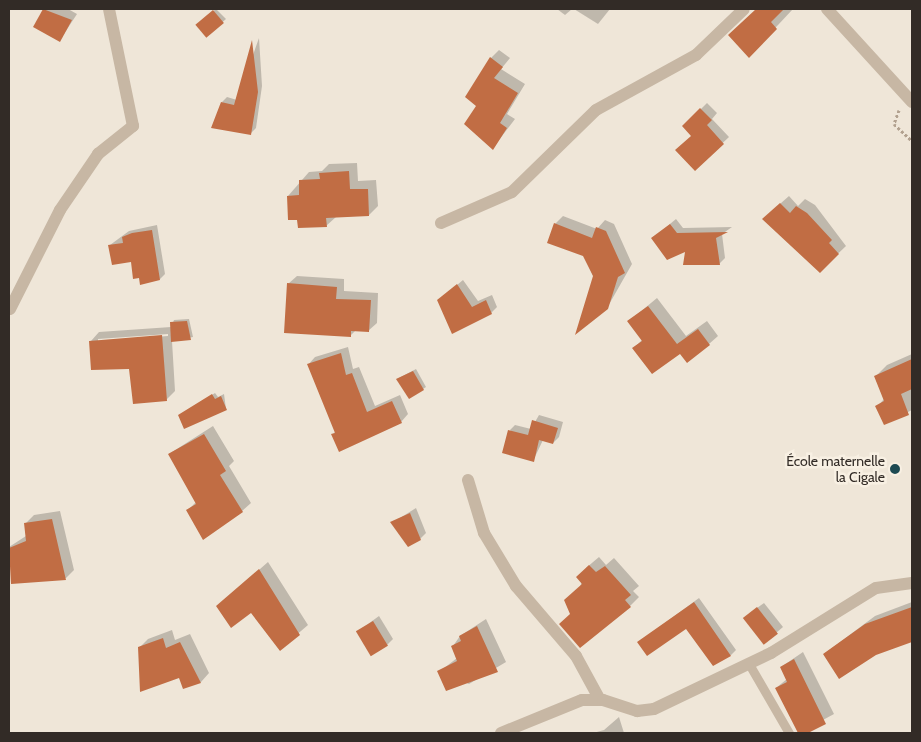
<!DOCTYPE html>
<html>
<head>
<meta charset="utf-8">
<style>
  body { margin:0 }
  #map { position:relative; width:921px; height:742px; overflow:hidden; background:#efe6d8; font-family:Cabin,sans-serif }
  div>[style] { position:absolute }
  .shadow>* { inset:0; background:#0003 }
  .building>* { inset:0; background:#c16d44; transform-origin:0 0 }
  .path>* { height:3px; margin-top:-1.5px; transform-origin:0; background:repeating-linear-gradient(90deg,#b2a18f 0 2.5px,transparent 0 5px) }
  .lane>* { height:9px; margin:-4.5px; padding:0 4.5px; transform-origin:4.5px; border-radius:4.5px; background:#c7b7a4 }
  .street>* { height:12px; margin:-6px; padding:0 6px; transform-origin:6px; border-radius:6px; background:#c7b7a4 }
  .dots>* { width:14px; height:14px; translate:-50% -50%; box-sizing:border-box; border:2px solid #f8f0e3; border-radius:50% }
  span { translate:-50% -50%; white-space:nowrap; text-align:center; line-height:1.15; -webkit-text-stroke:5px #f8f0e3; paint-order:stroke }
  .poi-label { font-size:14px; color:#322b26 }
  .right { translate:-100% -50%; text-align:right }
  .frame { position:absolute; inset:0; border:10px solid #322b26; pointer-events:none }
</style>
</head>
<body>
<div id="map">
  <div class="shadow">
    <div style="clip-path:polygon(45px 9px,68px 9px,77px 14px,60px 40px,35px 27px)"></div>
    <div style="clip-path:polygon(216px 9px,226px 19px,207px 36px,200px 22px)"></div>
    <div style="clip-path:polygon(557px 9px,572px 9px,565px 15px)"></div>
    <div style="clip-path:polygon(574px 9px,610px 9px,598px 24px)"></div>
    <div style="clip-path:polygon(758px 9px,793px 9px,749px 56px,730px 35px)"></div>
    <div style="clip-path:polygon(259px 38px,262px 86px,256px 128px,251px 133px,222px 102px,227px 97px,237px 100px)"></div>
    <div style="clip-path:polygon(499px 50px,510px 58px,501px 69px,525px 84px,507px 114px,515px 119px,493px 148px,477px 106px,491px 58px)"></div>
    <div style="clip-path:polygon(707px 103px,717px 113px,712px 119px,729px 137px,695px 169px,692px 136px,684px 126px)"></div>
    <div style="clip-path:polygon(357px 163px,358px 181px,376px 180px,378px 206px,369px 215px,336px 217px,326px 226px,298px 219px,288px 196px,309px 172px,322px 171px,329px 164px)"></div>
    <div style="clip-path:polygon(789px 196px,798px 206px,805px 199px,815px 205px,846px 246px,820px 271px,772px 211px)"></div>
    <div style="clip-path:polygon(563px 216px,597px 229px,605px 220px,614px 224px,632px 264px,607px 308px,584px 255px,555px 224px)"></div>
    <div style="clip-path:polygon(676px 219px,683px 228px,732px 227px,722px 234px,725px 258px,719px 264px,653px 238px)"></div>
    <div style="clip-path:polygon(157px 225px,165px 274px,160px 279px,140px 277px,132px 260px,110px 245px,129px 231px)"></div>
    <div style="clip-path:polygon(297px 276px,344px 279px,344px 291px,378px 293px,377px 323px,368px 331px,356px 330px,350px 336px,288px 284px)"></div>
    <div style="clip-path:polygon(463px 280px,478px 301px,492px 295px,497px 307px,491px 313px,439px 300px)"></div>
    <div style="clip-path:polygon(657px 298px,686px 336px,707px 321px,718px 336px,709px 344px,680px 352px,634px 348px,642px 340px,628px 322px)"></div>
    <div style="clip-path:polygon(evenodd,189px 319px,193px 337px,172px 341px,175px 391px,166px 400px,130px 368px,91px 341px,99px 332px,171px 327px,174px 320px,189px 319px,168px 334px,168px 336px,98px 341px,98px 339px,168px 334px)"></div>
    <div style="clip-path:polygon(348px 347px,353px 369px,359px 367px,375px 406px,400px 395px,408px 414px,401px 422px,332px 435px,336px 431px,308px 365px,315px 357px)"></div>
    <div style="clip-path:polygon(912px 354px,912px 410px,884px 424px,877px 407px,884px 399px,875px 377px,887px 365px)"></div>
    <div style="clip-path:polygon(416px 369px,426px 387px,423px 389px,397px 379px)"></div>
    <div style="clip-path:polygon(215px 393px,218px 397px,224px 394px,226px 409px,183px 413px)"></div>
    <div style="clip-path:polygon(539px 415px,563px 422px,559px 437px,553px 443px,543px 440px,533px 461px,510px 430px,515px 425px,531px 429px)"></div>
    <div style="clip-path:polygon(213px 426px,234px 461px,229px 466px,251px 503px,242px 511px,188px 510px,196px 502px,169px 454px)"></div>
    <div style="clip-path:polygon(416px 508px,426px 533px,420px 539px,392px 523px)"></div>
    <div style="clip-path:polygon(60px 511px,74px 570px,66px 578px,12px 583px,9px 547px,26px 536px,25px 524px,34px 515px)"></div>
    <div style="clip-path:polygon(599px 557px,606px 565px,614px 558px,639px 586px,633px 591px,639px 597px,630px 606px,572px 613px,586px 568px)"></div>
    <div style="clip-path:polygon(268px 562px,308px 625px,280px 649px,252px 611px,227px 598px)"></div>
    <div style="clip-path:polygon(699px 598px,736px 650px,731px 655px,713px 665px,687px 627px,639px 642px)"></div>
    <div style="clip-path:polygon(912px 602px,912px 641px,876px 654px,824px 654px,875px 616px)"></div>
    <div style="clip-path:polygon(764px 603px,783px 627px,763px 644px,750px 613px)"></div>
    <div style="clip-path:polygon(379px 616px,393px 639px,387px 645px,357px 632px)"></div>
    <div style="clip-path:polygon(486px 619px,506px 662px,469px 684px,439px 672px,457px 658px,453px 646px,460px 636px)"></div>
    <div style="clip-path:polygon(172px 630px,175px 640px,190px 634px,209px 673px,201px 682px,184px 687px,180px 676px,139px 648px,148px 639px)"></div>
    <div style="clip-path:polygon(803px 652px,834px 714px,799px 733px,776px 688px,787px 679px,781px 667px)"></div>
    <div style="clip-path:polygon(619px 717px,624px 733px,593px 733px,604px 730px)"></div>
  </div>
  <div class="building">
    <div style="clip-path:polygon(43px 9px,72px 20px,60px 42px,33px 27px)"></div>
    <div style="clip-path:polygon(756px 9px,784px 9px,771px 22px,777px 29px,749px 58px,728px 35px)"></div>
    <div style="left:213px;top:10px;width:17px;height:23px;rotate:50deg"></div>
    <div style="clip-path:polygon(252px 40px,258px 92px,251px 135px,211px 128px,221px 102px,234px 105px)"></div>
    <div style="clip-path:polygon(490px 57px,503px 67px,494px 78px,518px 93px,500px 123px,507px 128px,493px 150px,464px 124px,476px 106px,465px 97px)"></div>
    <div style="clip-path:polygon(700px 108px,712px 120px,707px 125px,724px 144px,695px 171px,675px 150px,691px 136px,682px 126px)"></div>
    <div style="clip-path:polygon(349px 171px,350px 189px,368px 189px,369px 216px,326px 218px,327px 227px,298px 228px,297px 220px,288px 220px,287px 196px,299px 195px,299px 180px,320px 179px,319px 173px)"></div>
    <div style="clip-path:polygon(780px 203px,790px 213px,796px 206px,807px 213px,832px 240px,829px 243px,839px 254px,820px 273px,762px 219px)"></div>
    <div style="clip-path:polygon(554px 223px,592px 238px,596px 227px,606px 231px,625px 273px,618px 277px,608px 309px,575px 335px,593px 276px,583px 256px,547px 243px)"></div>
    <div style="clip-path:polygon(670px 224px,677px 233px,728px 232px,716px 238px,720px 265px,683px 265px,685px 252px,667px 260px,651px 238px)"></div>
    <div style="clip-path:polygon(152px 230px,160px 280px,140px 285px,139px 278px,133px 279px,131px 262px,112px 265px,108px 245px,123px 243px,122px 237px,132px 233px)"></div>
    <div style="clip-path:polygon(287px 283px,337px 287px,336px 299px,371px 300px,369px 332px,351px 331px,351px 337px,284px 333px)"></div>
    <div style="clip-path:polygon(457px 284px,472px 307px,486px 300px,492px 314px,452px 334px,437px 300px)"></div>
    <div style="clip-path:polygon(648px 306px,677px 344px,698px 329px,710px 345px,687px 363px,680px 354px,652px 374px,632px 348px,642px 341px,627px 321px)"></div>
    <div style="clip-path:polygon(187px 321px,191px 340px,171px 342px,170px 322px)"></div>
    <div style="clip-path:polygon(162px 335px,167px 401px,133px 404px,129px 369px,91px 370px,89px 341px)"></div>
    <div style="clip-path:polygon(341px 353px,346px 375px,352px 373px,367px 412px,392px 401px,402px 423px,339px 452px,331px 434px,335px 433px,307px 364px)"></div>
    <div style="clip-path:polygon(912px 359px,912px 389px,901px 394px,909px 415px,884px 425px,875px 406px,884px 401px,874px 376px)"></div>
    <div style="clip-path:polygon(413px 371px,424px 390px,409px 399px,396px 379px)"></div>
    <div style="clip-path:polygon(212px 394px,215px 399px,221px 396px,227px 410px,184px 429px,178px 415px)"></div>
    <div style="clip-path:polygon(532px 420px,558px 428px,553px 444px,539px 440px,534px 462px,502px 453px,508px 430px,528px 435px)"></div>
    <div style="clip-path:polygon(204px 434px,226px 471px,220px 475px,243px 512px,203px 540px,186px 510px,196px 504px,168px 454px)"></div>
    <div style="clip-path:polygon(410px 513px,421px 540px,408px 547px,390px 522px)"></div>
    <div style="clip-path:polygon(52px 519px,66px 580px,11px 584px,9px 548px,26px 541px,24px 523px)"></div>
    <div style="clip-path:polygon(589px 565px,596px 572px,605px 566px,631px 595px,625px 600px,631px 607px,580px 648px,559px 624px,570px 614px,564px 600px,582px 584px,576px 577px)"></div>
    <div style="clip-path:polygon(259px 569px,300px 635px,280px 651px,251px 613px,231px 628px,216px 606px)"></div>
    <div style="clip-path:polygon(694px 602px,731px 656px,713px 666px,686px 629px,647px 656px,637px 642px)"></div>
    <div style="left:757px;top:607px;width:34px;height:18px;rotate:52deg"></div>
    <div style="clip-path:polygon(912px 607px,912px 642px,876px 655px,839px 679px,823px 654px,865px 624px)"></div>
    <div style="left:373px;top:621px;width:29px;height:20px;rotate:59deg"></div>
    <div style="clip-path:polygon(477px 626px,498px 672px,446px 691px,437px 671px,457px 661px,451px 646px,461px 641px,459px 636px)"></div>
    <div style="clip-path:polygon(163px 638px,166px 648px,180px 642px,201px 683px,183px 689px,179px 678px,140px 692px,138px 647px)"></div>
    <div style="clip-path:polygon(794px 659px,826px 724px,808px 733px,798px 733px,775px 688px,787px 682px,780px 667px)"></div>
  </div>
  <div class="path">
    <div style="left:899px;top:110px;width:15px;rotate:110deg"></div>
    <div style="left:894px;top:124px;width:25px;rotate:43deg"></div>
  </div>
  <div class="lane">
    <div style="left:749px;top:664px;width:80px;rotate:59.9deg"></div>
  </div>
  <div class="street">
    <div style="left:827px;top:9px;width:126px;rotate:47.6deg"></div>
    <div style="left:441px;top:223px;width:77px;rotate:-23.6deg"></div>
    <div style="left:512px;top:192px;width:117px;rotate:-44.3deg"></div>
    <div style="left:596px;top:110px;width:114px;rotate:-28.8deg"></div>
    <div style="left:696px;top:55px;width:66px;rotate:-43.8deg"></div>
    <div style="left:10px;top:309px;width:111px;rotate:-63.2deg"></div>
    <div style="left:60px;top:210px;width:68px;rotate:-55.8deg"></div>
    <div style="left:98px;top:154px;width:45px;rotate:-38.7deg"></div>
    <div style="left:133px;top:126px;width:119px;rotate:-101.6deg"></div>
    <div style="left:468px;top:480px;width:55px;rotate:73.2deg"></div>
    <div style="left:484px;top:533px;width:62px;rotate:58.9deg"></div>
    <div style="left:516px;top:586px;width:92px;rotate:49.4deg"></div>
    <div style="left:576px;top:656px;width:50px;rotate:61.4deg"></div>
    <div style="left:501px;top:733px;width:87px;rotate:-22.2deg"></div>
    <div style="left:582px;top:700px;width:21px"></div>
    <div style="left:603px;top:700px;width:36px;rotate:18deg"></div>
    <div style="left:637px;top:711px;width:17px;rotate:-7deg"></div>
    <div style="left:654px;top:709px;width:130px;rotate:-25.6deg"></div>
    <div style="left:771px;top:653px;width:123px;rotate:-31.8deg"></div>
    <div style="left:876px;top:588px;width:36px;rotate:-8deg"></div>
  </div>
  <div class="dots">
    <div style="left:895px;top:469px;background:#1d4a52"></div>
  </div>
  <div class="poi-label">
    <span class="right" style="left:885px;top:469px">École maternelle<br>la Cigale</span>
  </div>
  <div class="frame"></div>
</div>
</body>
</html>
